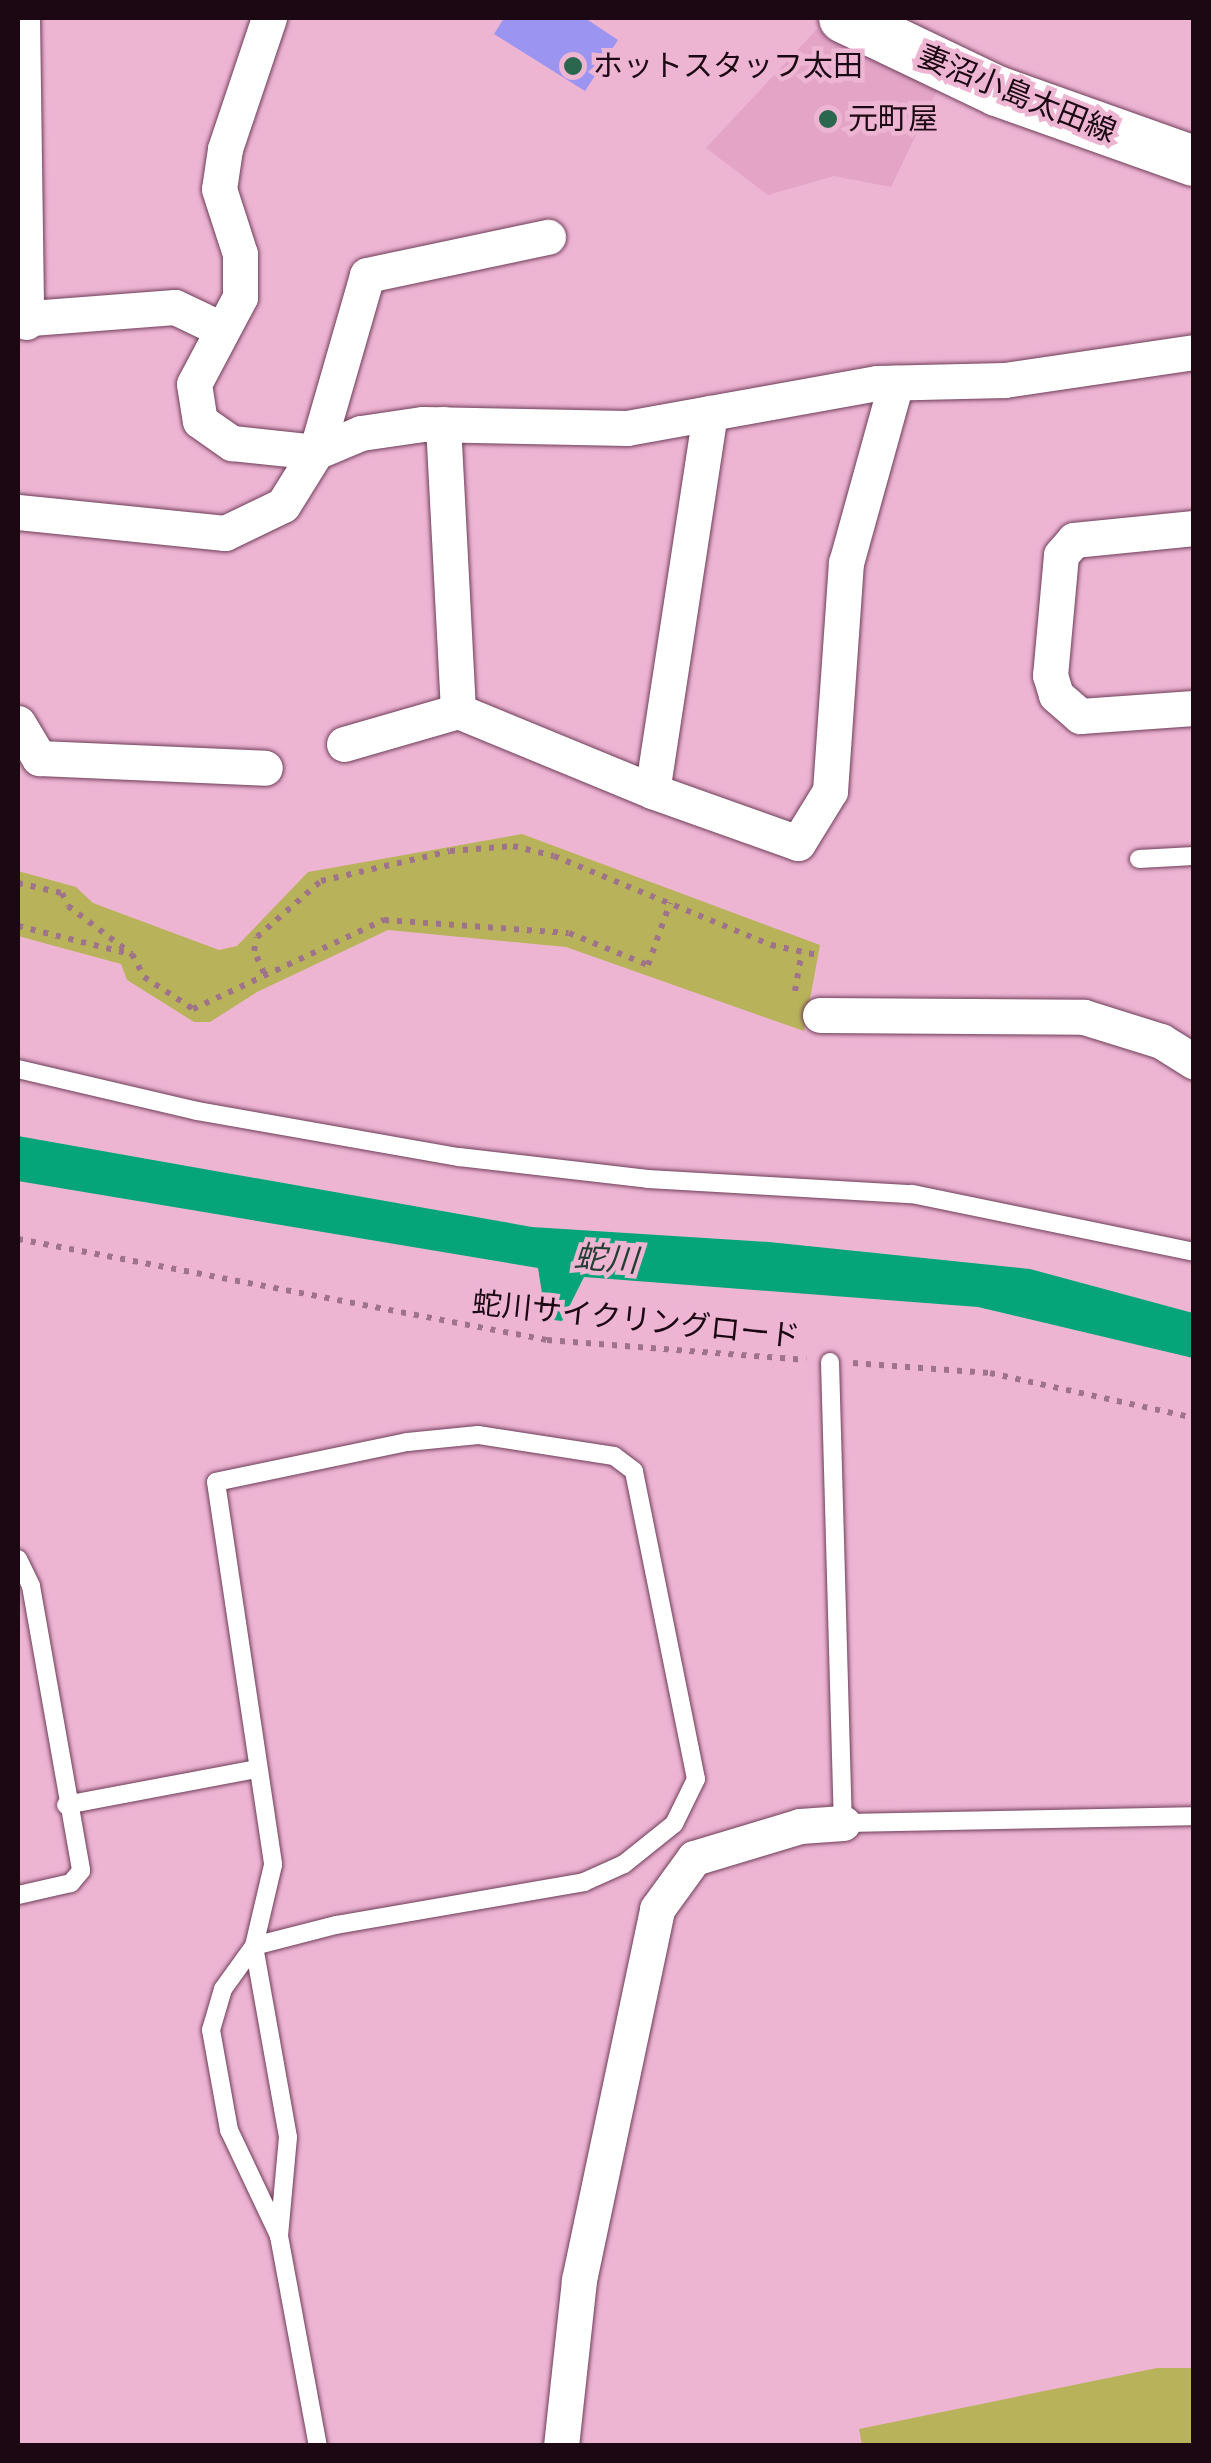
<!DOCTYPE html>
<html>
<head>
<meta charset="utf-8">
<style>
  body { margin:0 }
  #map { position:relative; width:1211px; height:2463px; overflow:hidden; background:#eeb5d3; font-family:Raleway,"Noto Sans JP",sans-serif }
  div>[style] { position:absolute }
  .built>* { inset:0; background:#e3a4c6 }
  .green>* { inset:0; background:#b8b35a }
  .water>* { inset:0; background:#06a579 }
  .building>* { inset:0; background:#9b94f0 }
  .path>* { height:6px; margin-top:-3px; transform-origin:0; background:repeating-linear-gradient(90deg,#9f748b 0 5px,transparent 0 13px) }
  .roads { filter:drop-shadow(0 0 2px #6e3e59) drop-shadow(0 0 2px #6e3e59) }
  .lane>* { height:18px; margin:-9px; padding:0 9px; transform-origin:9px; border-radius:9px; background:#fff }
  .street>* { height:35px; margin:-17.5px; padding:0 17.5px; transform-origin:17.5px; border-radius:17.5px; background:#fff }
  .secondary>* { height:50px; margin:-25px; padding:0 25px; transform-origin:25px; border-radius:25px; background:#fff }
  .dots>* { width:28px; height:28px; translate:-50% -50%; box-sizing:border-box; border:5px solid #eeb5d3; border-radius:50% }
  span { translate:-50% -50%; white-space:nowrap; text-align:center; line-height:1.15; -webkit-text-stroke:9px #eeb5d3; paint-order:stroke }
  .poi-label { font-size:30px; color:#1b0813 }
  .left { translate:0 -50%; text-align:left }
  .street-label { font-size:30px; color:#1b0813 }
  .water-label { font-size:32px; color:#233e33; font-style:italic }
  .frame { position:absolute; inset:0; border:20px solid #1b0813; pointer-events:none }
</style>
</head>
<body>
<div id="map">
  <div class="built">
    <div style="clip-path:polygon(817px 29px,937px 91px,891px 187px,834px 176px,768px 195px,706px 148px)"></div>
  </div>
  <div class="green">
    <div style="clip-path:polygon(522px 834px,820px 945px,804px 1031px,566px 947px,388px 930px,257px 992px,210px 1022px,194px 1022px,127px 980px,121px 964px,18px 936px,18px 871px,76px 887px,93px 903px,219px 950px,237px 946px,308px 872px)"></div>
    <div style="clip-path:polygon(1157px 2368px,1193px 2368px,1193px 2445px,862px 2445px,859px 2429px)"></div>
  </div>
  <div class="water">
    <div style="clip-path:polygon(18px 1136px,532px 1227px,769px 1242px,1030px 1269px,1193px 1313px,1193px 1358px,978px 1307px,584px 1277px,562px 1321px,546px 1319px,538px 1268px,18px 1181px)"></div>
  </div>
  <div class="building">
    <div style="clip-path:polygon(504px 18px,585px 18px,618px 40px,585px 91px,494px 34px)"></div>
  </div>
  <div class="path">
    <div style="left:18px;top:883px;width:45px;rotate:12.8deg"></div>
    <div style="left:62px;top:893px;width:14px;rotate:65deg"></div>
    <div style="left:68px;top:906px;width:80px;rotate:36.9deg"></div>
    <div style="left:132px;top:954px;width:26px;rotate:62deg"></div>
    <div style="left:144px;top:977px;width:59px;rotate:33.1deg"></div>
    <div style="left:193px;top:1009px;width:211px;rotate:-25deg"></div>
    <div style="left:384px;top:920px;width:185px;rotate:4deg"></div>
    <div style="left:569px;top:933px;width:85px;rotate:22.1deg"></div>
    <div style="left:648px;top:965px;width:66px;rotate:-70.5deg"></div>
    <div style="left:18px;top:926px;width:111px;rotate:14deg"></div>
    <div style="left:264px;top:973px;width:24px;rotate:-114deg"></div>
    <div style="left:254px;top:951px;width:14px;rotate:-78deg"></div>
    <div style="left:257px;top:937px;width:85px;rotate:-41.2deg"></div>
    <div style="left:321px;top:881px;width:132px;rotate:-13.1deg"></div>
    <div style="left:450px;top:851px;width:63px;rotate:-4.5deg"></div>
    <div style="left:513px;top:846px;width:42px;rotate:13.7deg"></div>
    <div style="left:554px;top:856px;width:235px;rotate:22.3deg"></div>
    <div style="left:771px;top:945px;width:47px;rotate:12.3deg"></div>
    <div style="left:795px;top:991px;width:39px;rotate:-80deg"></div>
    <div style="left:18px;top:1239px;width:539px;rotate:10.81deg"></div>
    <div style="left:547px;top:1340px;width:260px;rotate:4.4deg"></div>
    <div style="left:853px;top:1363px;width:137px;rotate:4.2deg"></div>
    <div style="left:990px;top:1373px;width:209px;rotate:12.4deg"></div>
  </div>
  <div class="roads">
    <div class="lane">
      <div style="left:1139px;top:859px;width:55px;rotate:-3.1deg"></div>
      <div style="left:18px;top:1069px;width:184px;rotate:13.2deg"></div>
      <div style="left:197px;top:1111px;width:266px;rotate:10deg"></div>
      <div style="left:459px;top:1157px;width:190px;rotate:6.6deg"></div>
      <div style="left:648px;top:1179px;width:264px;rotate:3.3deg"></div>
      <div style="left:912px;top:1194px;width:288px;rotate:11.6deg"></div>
      <div style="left:830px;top:1362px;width:461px;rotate:88.4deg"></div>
      <div style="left:843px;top:1823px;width:351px;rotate:-1.1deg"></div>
      <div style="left:18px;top:1559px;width:30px;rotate:64deg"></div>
      <div style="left:31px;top:1586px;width:289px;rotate:80deg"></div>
      <div style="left:81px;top:1871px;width:16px;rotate:130deg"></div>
      <div style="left:71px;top:1883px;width:54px;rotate:167.2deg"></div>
      <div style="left:66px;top:1805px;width:193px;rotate:-10.7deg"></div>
      <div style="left:279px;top:2236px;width:99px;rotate:-84.8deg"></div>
      <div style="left:288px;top:2137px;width:194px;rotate:-100.1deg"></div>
      <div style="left:254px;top:1946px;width:85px;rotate:-14.4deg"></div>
      <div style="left:336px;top:1925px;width:252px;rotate:-9.8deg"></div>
      <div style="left:584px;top:1882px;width:44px;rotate:-24.2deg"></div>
      <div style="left:624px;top:1864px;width:64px;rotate:-38.7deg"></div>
      <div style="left:674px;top:1824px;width:50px;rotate:-63.9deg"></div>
      <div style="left:696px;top:1779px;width:314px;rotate:-101.4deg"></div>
      <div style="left:634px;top:1471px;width:25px;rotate:-143deg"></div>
      <div style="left:614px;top:1456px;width:138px;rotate:-171.2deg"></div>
      <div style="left:478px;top:1435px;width:71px;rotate:174.4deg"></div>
      <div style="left:407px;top:1442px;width:195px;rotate:168.2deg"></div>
      <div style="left:216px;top:1482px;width:387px;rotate:81.5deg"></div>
      <div style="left:273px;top:1865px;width:83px;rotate:103.2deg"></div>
      <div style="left:254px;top:1946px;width:53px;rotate:125.8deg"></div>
      <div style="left:223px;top:1989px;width:43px;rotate:106.3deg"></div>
      <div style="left:211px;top:2030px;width:102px;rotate:79.8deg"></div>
      <div style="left:229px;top:2130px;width:117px;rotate:64.7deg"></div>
      <div style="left:279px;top:2236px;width:214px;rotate:79.5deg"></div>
    </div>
    <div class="street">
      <div style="left:22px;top:18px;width:304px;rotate:89.2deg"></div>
      <div style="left:269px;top:18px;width:138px;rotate:108.6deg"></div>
      <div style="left:225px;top:149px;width:40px;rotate:98.5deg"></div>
      <div style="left:219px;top:189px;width:68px;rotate:72.1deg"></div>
      <div style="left:240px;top:254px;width:43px;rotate:90deg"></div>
      <div style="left:240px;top:297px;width:98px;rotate:117.9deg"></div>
      <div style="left:194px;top:384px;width:37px;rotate:81deg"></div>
      <div style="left:200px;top:421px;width:39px;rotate:35deg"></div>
      <div style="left:232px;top:443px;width:84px;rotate:6.1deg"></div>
      <div style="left:316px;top:452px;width:49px;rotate:-22.9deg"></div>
      <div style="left:361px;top:433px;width:63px;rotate:-8.3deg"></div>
      <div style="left:423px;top:424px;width:204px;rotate:1.1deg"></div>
      <div style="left:627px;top:428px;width:254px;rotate:-10.2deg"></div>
      <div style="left:877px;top:383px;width:128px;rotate:-1.3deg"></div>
      <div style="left:1005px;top:380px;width:191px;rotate:-8.4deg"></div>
      <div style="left:18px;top:319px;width:157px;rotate:-4.4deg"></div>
      <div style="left:175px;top:307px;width:49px;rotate:25.5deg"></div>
      <div style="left:710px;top:413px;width:382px;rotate:98.7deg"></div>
      <div style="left:652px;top:791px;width:155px;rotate:19.6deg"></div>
      <div style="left:798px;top:843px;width:61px;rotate:-58.4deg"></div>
      <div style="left:830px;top:791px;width:229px;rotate:-86deg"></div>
      <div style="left:846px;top:563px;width:187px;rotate:-74.5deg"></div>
      <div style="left:443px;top:424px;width:287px;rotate:87deg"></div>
      <div style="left:458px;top:711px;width:210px;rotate:22.4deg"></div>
      <div style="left:18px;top:512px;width:208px;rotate:5.8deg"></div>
      <div style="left:225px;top:533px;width:64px;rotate:-25.8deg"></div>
      <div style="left:283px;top:505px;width:62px;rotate:-58.1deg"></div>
      <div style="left:316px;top:452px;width:184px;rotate:-73.9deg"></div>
      <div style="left:367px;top:275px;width:185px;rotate:-11.9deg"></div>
      <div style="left:1194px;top:528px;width:121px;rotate:174.3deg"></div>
      <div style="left:1074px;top:540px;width:20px;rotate:131deg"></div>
      <div style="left:1061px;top:555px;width:121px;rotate:95.2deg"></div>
      <div style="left:1050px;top:675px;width:21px;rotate:73deg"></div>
      <div style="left:1056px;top:695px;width:32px;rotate:41deg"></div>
      <div style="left:1080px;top:716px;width:114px;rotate:-4deg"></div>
      <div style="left:18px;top:723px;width:41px;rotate:59deg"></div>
      <div style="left:39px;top:758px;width:226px;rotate:2.5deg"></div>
      <div style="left:344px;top:744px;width:119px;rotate:-16.1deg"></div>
      <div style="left:820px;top:1015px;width:264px;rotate:0.4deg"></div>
      <div style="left:1084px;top:1017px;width:81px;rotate:17.3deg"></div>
      <div style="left:1161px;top:1041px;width:39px;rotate:32deg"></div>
      <div style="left:561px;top:2446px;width:167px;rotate:-83.8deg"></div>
      <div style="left:579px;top:2280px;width:379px;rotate:-78.1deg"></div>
      <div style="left:657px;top:1909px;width:63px;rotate:-54deg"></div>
      <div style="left:694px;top:1858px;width:111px;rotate:-16.8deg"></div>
      <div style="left:800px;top:1826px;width:43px;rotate:-4deg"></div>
    </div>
    <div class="secondary">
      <div style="left:844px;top:18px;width:170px;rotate:25.5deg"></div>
      <div style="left:997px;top:91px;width:209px;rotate:19.6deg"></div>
    </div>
  </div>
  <div class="dots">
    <div style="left:573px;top:66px;background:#2b664f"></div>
    <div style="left:828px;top:119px;background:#2b664f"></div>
  </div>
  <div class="poi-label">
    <span class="left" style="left:593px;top:66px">ホットスタッフ太田</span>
    <span class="left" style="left:848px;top:119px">元町屋</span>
  </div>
  <div class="street-label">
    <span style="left:1017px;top:94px;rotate:22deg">妻沼小島太田線</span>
    <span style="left:636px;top:1320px;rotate:6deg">蛇川サイクリングロード</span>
  </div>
  <div class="water-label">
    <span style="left:606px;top:1259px;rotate:4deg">蛇川</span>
  </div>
  <div class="frame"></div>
</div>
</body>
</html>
